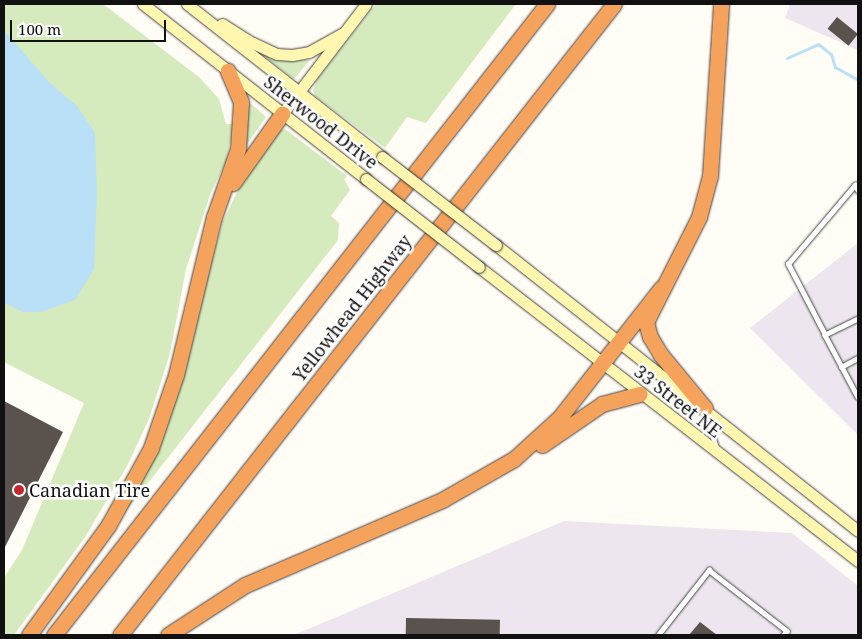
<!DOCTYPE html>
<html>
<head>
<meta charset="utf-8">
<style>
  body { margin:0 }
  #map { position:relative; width:862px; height:639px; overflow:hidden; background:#fffdf5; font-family:"Noto Serif",serif }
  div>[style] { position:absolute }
  .industrial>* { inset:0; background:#eee6ef }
  .green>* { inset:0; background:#d5ebbd }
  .water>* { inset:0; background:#b9e0f7 }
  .stream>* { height:3px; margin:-1.5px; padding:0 1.5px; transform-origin:1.5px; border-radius:1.5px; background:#b9e0f7 }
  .building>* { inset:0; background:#5a524d; transform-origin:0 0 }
  .roads { filter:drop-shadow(0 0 1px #444) drop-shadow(0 0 1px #444) }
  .lane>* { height:4.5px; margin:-2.25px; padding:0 2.25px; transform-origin:2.25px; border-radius:2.25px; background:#fff }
  .secondary>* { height:11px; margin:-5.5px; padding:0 5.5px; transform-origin:5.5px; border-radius:5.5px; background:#fff6b0 }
  .highway>* { height:15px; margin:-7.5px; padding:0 7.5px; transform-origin:7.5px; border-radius:7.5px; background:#f5a25d }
  .bridges { filter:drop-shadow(0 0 1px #333) drop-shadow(0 0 1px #333) }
  .secondary-bridge>* { height:11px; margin:-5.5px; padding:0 5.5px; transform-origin:5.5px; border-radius:5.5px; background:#fff6b0 }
  .dots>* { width:14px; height:14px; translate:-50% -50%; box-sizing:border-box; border:2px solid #fff; border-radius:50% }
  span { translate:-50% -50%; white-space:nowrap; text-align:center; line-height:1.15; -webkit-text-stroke:5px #fff; paint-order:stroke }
  .street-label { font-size:18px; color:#111 }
  .poi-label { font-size:18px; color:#111 }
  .left { translate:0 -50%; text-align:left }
  .frame { position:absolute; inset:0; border:5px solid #111; pointer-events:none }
  .scale { position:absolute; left:10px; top:20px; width:156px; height:22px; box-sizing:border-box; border:2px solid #111; border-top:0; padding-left:6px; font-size:15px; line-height:18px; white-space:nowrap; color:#111; -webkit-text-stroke:4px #fff; paint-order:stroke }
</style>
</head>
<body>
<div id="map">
  <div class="industrial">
    <div style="clip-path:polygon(790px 4px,858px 4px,858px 50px,785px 18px)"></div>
    <div style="clip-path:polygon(858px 243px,858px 435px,750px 328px)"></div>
    <div style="clip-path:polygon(564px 521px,792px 533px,858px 586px,858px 635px,294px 635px)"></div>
  </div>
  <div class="green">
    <div style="clip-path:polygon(4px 4px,103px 4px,199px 77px,219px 99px,226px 124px,234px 124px,226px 161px,210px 195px,186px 269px,170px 353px,149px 419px,127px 466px,85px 537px,14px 635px,4px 635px,4px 578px,22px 550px,84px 403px,4px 362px)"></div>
    <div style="clip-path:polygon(376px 4px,516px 4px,426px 123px,407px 117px,385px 148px,315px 96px,313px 90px,318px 78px)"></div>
    <div style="clip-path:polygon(256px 50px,296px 60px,310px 60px,294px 79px)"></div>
    <div style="clip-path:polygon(248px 101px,266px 117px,241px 153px)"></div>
    <div style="clip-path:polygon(285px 129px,347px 176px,344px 179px,350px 190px,331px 216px,339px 223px,338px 240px,98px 547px,117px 517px,190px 339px,223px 221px,252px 162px,279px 131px)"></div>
  </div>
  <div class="water">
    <div style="clip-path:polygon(4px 30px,49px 82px,77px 106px,95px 133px,97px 193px,94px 269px,75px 300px,41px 312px,23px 312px,4px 303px)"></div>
  </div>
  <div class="stream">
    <div style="left:787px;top:58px;width:34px;rotate:-24deg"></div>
    <div style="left:818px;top:44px;width:16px;rotate:38deg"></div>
    <div style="left:831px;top:54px;width:14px;rotate:73deg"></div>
    <div style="left:835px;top:67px;width:26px;rotate:29deg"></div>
  </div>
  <div class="building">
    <div style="left:837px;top:17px;width:27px;height:15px;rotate:39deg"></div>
    <div style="clip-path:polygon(4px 401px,63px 432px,4px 549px)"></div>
    <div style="left:406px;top:618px;width:94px;height:17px;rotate:1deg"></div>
    <div style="clip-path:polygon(700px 622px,717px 635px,689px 635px)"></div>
  </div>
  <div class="roads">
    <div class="lane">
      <div style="left:858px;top:319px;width:37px;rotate:154deg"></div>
      <div style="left:825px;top:335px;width:70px;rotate:62deg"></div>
      <div style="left:825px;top:335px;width:80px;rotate:-117.5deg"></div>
      <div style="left:788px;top:264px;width:104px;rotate:-49.7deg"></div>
      <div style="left:855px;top:185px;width:6px;rotate:59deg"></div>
      <div style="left:841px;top:367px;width:19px;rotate:-28deg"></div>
      <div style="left:707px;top:415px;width:35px;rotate:74deg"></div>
      <div style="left:658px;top:635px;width:83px;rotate:-51.9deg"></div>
      <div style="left:709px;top:570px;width:99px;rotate:38deg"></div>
      <div style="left:787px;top:631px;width:5px;rotate:127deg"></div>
    </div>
    <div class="secondary">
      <div style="left:143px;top:4px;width:283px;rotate:38.1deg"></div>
      <div style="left:187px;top:4px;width:248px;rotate:38.1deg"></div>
      <div style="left:222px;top:24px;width:36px;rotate:32deg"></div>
      <div style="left:253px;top:43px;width:26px;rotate:25deg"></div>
      <div style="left:277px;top:54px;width:15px;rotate:4deg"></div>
      <div style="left:292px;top:55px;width:17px;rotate:-10deg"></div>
      <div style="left:309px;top:52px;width:38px;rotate:-29deg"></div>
      <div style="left:282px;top:114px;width:138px;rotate:-52.6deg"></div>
      <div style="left:496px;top:245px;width:461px;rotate:38.3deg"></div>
      <div style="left:479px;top:267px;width:480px;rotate:37.8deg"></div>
    </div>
    <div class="highway">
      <div style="left:233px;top:183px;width:85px;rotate:-54.6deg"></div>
      <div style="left:705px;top:408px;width:69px;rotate:-129.7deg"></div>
      <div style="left:661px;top:355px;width:21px;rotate:-121deg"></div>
      <div style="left:650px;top:337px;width:16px;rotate:-105deg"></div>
      <div style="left:646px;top:322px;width:118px;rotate:-63.2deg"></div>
      <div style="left:699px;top:217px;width:42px;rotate:-75deg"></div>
      <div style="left:710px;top:176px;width:172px;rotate:-86.3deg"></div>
      <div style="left:542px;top:445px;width:73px;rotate:-34.3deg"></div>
      <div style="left:602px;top:404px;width:39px;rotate:-15deg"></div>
      <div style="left:29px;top:635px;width:135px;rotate:-54.1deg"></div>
      <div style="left:108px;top:526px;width:89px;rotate:-61.1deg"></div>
      <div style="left:151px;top:448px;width:77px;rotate:-71.1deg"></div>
      <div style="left:176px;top:375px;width:163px;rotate:-76.5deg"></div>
      <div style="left:214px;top:217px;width:72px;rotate:-70.6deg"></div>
      <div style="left:238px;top:149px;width:47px;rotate:-86.3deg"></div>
      <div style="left:241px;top:102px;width:34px;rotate:-113deg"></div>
      <div style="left:54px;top:635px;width:801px;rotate:-52deg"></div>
      <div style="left:120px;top:635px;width:801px;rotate:-51.94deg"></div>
      <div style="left:168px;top:635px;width:92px;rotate:-33deg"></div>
      <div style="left:245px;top:585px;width:215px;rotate:-23.3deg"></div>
      <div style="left:442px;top:500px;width:83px;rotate:-29.7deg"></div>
      <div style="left:514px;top:459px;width:62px;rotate:-42.4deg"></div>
      <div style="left:560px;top:417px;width:164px;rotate:-51.9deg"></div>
    </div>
  </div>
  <div class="bridges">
    <div class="secondary-bridge">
      <div style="left:382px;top:157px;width:144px;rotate:37.7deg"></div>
      <div style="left:366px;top:179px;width:143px;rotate:37.9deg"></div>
    </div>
  </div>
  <div class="dots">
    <div style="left:19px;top:490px;background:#c4262e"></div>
  </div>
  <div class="street-label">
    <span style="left:321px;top:122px;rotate:38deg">Sherwood Drive</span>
    <span style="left:352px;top:308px;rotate:-52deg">Yellowhead Highway</span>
    <span style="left:678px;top:401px;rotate:38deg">33 Street NE</span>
  </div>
  <div class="poi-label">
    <span class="left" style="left:29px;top:490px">Canadian Tire</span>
  </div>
  <div class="frame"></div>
  <div class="scale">100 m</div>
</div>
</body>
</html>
